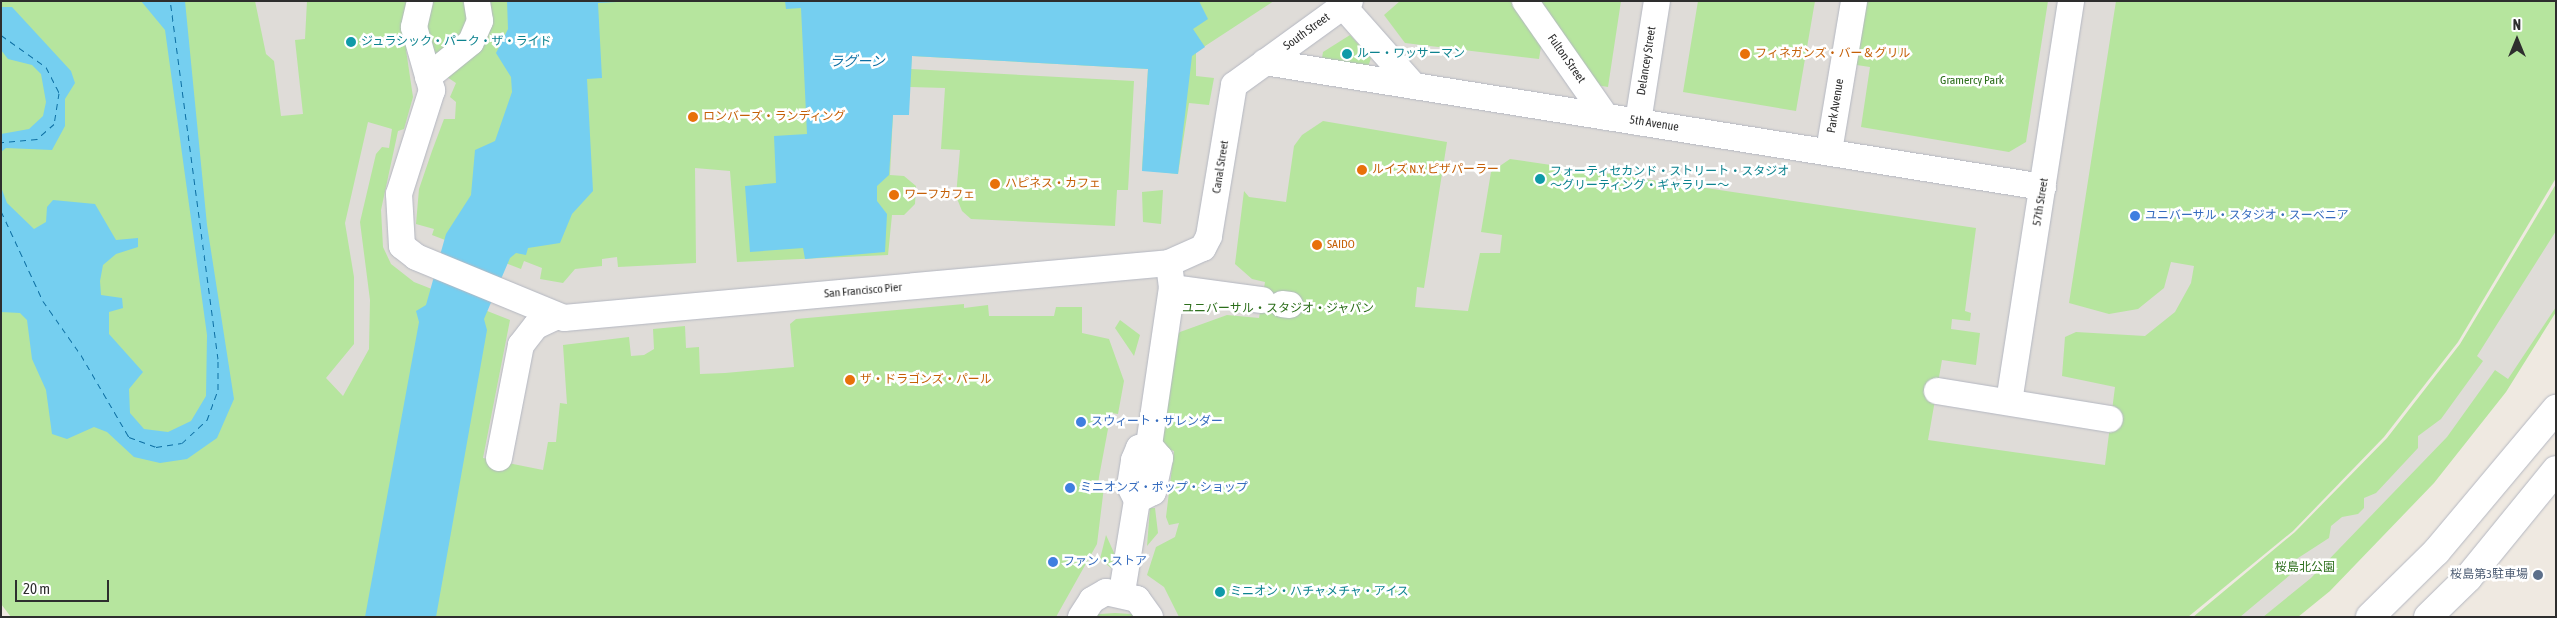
<!DOCTYPE html>
<html>
<head>
<meta charset="utf-8">
<style>
  body { margin:0 }
  #map { position:relative; width:2557px; height:618px; overflow:hidden; background:#efe9e1; font-family:"Asap Condensed","Noto Sans JP",sans-serif }
  div>[style] { position:absolute }
  .green>* { inset:0; background:#b6e59e }
  .plaza>* { inset:0; background:#dfdcd8 }
  .water>* { inset:0; background:#75cff0 }
  .ferry>* { height:1px; margin-top:-0.5px; transform-origin:0; background:repeating-linear-gradient(90deg,#0d6fa3 0 6px,transparent 0 11px) }
  .roads { filter:drop-shadow(0 0 1px #b4b7c1) drop-shadow(0 0 1px #b4b7c1) }
  .street>* { height:26px; margin:-13px; padding:0 13px; transform-origin:13px; border-radius:13px; background:#fff }
  .secondary>* { height:28px; margin:-14px; padding:0 14px; transform-origin:14px; border-radius:14px; background:#fff }
  .dots>* { width:14px; height:14px; translate:-50% -50%; box-sizing:border-box; border:2px solid #fff; border-radius:50% }
  span { translate:-50% -50%; white-space:nowrap; text-align:center; line-height:1.15; -webkit-text-stroke:5px #fff; paint-order:stroke }
  .street-label { font-size:12px; color:#2e2e2e }
  .culture-label { font-size:12px; color:#0d838f }
  .left { translate:0 -50%; text-align:left }
  .food-label { font-size:12px; color:#c56008 }
  .park-label { font-size:12px; color:#2c6e1b }
  .shop-label { font-size:12px; color:#366cbe }
  .service-label { font-size:12px; color:#4e5e75 }
  .right { translate:-100% -50%; text-align:right }
  .water-label { font-size:14px; color:#0d6fa3; font-style:italic }
  .frame { position:absolute; inset:0; border:2px solid #2e2e2e; pointer-events:none }
  .north { position:absolute; left:2492px; top:15px; width:50px; height:50px; -webkit-text-stroke:4px #fff; paint-order:stroke; rotate:0deg; font-size:14px; font-weight:700; line-height:20px; text-align:center; color:#2e2e2e }
  .north::after { content:''; display:block; margin:auto; width:18px; height:22px; background:#2e2e2e; clip-path:polygon(50% 0,100% 100%,50% 72%,0 100%) }
  .scale { position:absolute; left:15px; top:580px; width:94px; height:22px; box-sizing:border-box; border:2px solid #2e2e2e; border-top:0; padding-left:6px; font-size:15px; line-height:18px; white-space:nowrap; color:#2e2e2e; -webkit-text-stroke:4px #fff; paint-order:stroke }
</style>
</head>
<body>
<div id="map">
  <div class="green">
    <div style="clip-path:polygon(1px 1px,2556px 1px,2556px 178px,2458px 342px,2384px 437px,2293px 531px,2188px 617px,11px 617px,1px 604px)"></div>
    <div style="clip-path:polygon(2556px 184px,2556px 312px,2506px 392px,2434px 483px,2330px 591px,2298px 617px,2193px 617px,2295px 532px,2387px 438px,2460px 344px)"></div>
  </div>
  <div class="plaza">
    <div style="clip-path:polygon(255px 1px,307px 1px,305px 39px,295px 40px,303px 114px,281px 116px,274px 61px,266px 54px)"></div>
    <div style="clip-path:polygon(evenodd,1274px 1px,1400px 1px,1384px 15px,1405px 43px,1539px 59px,1542px 40px,1596px 85px,1608px 87px,1621px 1px,1698px 1px,1683px 92px,1796px 111px,1815px 1px,1861px 1px,1850px 64px,1870px 67px,1861px 127px,2009px 152px,2026px 142px,2048px 1px,2116px 1px,2069px 303px,2109px 314px,2138px 309px,2164px 288px,2171px 262px,2194px 266px,2191px 283px,2175px 312px,2145px 336px,2076px 332px,2065px 337px,2062px 376px,2115px 387px,2105px 465px,1928px 440px,1942px 360px,1976px 365px,1980px 333px,1951px 329px,1952px 319px,1970px 321px,1971px 313px,1965px 311px,1976px 228px,1510px 159px,1491px 172px,1481px 232px,1502px 235px,1500px 253px,1480px 253px,1468px 311px,1415px 307px,1417px 287px,1424px 288px,1447px 142px,1323px 121px,1302px 135px,1294px 146px,1286px 202px,1249px 197px,1244px 191px,1235px 264px,1252px 279px,1265px 282px,1259px 318px,1227px 315px,1180px 332px,1173px 339px,1159px 446px,1174px 451px,1166px 517px,1169px 525px,1179px 523px,1175px 537px,1156px 547px,1147px 575px,1164px 587px,1179px 617px,1115px 613px,1056px 617px,1097px 544px,1104px 487px,1098px 486px,1099px 477px,1111px 413px,1118px 414px,1124px 381px,1109px 339px,1082px 333px,1082px 307px,1056px 307px,1054px 316px,989px 316px,988px 305px,964px 308px,964px 304px,796px 319px,790px 324px,794px 367px,725px 373px,700px 374px,699px 347px,686px 348px,685px 326px,653px 329px,654px 349px,644px 355px,631px 356px,629px 337px,563px 345px,567px 404px,560px 403px,556px 442px,548px 442px,543px 470px,483px 458px,510px 320px,414px 282px,391px 264px,383px 247px,381px 210px,398px 131px,404px 129px,413px 97px,406px 50px,456px 83px,450px 97px,456px 102px,455px 119px,444px 119px,432px 151px,419px 189px,416px 224px,434px 229px,432px 235px,521px 269px,524px 261px,542px 268px,540px 279px,563px 283px,575px 269px,602px 266px,602px 259px,617px 257px,618px 267px,696px 263px,695px 168px,730px 171px,737px 262px,888px 255px,892px 215px,904px 215px,915px 204px,916px 186px,904px 176px,890px 175px,893px 114px,908px 115px,910px 87px,945px 88px,941px 149px,960px 150px,956px 196px,962px 211px,971px 219px,1115px 226px,1117px 190px,1128px 190px,1134px 81px,911px 69px,912px 56px,1148px 69px,1142px 170px,1178px 174px,1189px 103px,1209px 105px,1214px 78px,1196px 76px,1196px 52px,1274px 1px,1350px 35px,1371px 58px,1368px 67px,1322px 58px,1323px 52px,1350px 35px,1274px 1px,1163px 190px,1161px 224px,1143px 222px,1142px 192px,1163px 190px,1274px 1px,1120px 320px,1140px 335px,1134px 356px,1115px 328px,1120px 320px,1274px 1px,1150px 508px,1155px 508px,1158px 533px,1147px 546px,1150px 508px,1274px 1px,1106px 535px,1115px 555px,1111px 568px,1100px 559px,1106px 535px)"></div>
    <div style="clip-path:polygon(368px 122px,392px 129px,389px 148px,382px 147px,376px 154px,360px 222px,370px 300px,369px 349px,343px 396px,326px 378px,354px 344px,354px 277px,345px 223px)"></div>
    <div style="clip-path:polygon(2556px 231px,2556px 307px,2508px 379px,2495px 370px,2447px 437px,2311px 578px,2263px 617px,2240px 617px,2290px 575px,2295px 560px,2329px 538px,2331px 526px,2342px 517px,2358px 514px,2364px 508px,2364px 498px,2376px 493px,2418px 448px,2418px 436px,2441px 419px,2483px 361px,2477px 356px)"></div>
  </div>
  <div class="water">
    <div style="clip-path:polygon(141px 1px,185px 1px,207px 225px,234px 399px,217px 438px,187px 459px,160px 463px,134px 457px,107px 432px,94px 427px,67px 439px,52px 434px,46px 390px,32px 359px,27px 320px,20px 313px,1px 312px,1px 187px,7px 203px,34px 229px,46px 222px,47px 207px,53px 200px,95px 204px,116px 240px,138px 238px,138px 247px,116px 254px,103px 265px,100px 281px,101px 295px,122px 298px,123px 308px,109px 312px,109px 334px,143px 372px,129px 389px,130px 413px,144px 429px,168px 432px,191px 421px,206px 396px,207px 335px,165px 30px)"></div>
    <div style="clip-path:polygon(507px 1px,636px 1px,598px 3px,602px 78px,587px 79px,593px 191px,572px 214px,560px 243px,528px 248px,526px 255px,516px 253px,510px 258px,484px 319px,487px 330px,436px 617px,365px 617px,419px 322px,416px 311px,426px 305px,446px 234px,471px 195px,475px 150px,495px 141px,512px 92px,511px 77px,496px 53px,508px 29px)"></div>
    <div style="clip-path:polygon(785px 1px,1199px 1px,1208px 19px,1193px 29px,1205px 47px,1192px 56px,1178px 174px,1142px 171px,1148px 69px,912px 56px,909px 115px,893px 115px,889px 175px,877px 186px,877px 201px,887px 214px,885px 252px,805px 259px,803px 248px,750px 252px,745px 186px,776px 183px,774px 136px,807px 134px,801px 8px,786px 9px)"></div>
    <div style="clip-path:polygon(1px 7px,12px 7px,71px 71px,75px 83px,65px 99px,65px 126px,52px 150px,6px 148px,1px 152px,1px 134px,29px 129px,43px 116px,46px 102px,41px 74px,32px 65px,8px 59px,1px 50px)"></div>
  </div>
  <div class="ferry">
    <div style="left:1px;top:35px;width:55px;rotate:35.4deg"></div>
    <div style="left:46px;top:67px;width:29px;rotate:63deg"></div>
    <div style="left:59px;top:93px;width:31px;rotate:99deg"></div>
    <div style="left:54px;top:124px;width:23px;rotate:139deg"></div>
    <div style="left:37px;top:139px;width:36px;rotate:175deg"></div>
    <div style="left:1px;top:211px;width:99px;rotate:65deg"></div>
    <div style="left:43px;top:301px;width:66px;rotate:54.9deg"></div>
    <div style="left:81px;top:355px;width:95px;rotate:59.7deg"></div>
    <div style="left:129px;top:437px;width:29px;rotate:20deg"></div>
    <div style="left:156px;top:447px;width:26px;rotate:-9deg"></div>
    <div style="left:182px;top:443px;width:34px;rotate:-43deg"></div>
    <div style="left:207px;top:420px;width:32px;rotate:-70deg"></div>
    <div style="left:218px;top:390px;width:31px;rotate:-90deg"></div>
    <div style="left:218px;top:359px;width:361px;rotate:-97.6deg"></div>
  </div>
  <div class="roads">
    <div class="street">
      <div style="left:420px;top:1px;width:27px;rotate:103deg"></div>
      <div style="left:414px;top:27px;width:66px;rotate:74.1deg"></div>
      <div style="left:432px;top:90px;width:109px;rotate:107.6deg"></div>
      <div style="left:399px;top:194px;width:52px;rotate:86.7deg"></div>
      <div style="left:402px;top:246px;width:18px;rotate:38deg"></div>
      <div style="left:416px;top:257px;width:160px;rotate:22.4deg"></div>
      <div style="left:564px;top:318px;width:607px;rotate:-5.19deg"></div>
      <div style="left:1169px;top:263px;width:37px;rotate:-24deg"></div>
      <div style="left:1203px;top:248px;width:13px;rotate:-63deg"></div>
      <div style="left:1209px;top:236px;width:153px;rotate:-80.6deg"></div>
      <div style="left:1234px;top:85px;width:143px;rotate:-35.9deg"></div>
      <div style="left:1525px;top:1px;width:141px;rotate:55.1deg"></div>
      <div style="left:1343px;top:6px;width:107px;rotate:48.4deg"></div>
      <div style="left:1265px;top:62px;width:788px;rotate:9.13deg"></div>
      <div style="left:428px;top:77px;width:55px;rotate:-39.1deg"></div>
      <div style="left:471px;top:42px;width:23px;rotate:-67deg"></div>
      <div style="left:480px;top:21px;width:20px;rotate:-99deg"></div>
      <div style="left:1638px;top:122px;width:122px;rotate:-81.1deg"></div>
      <div style="left:1829px;top:151px;width:152px;rotate:-80.5deg"></div>
      <div style="left:1172px;top:288px;width:91px;rotate:7.6deg"></div>
      <div style="left:1282px;top:304px;width:8px;rotate:7deg"></div>
      <div style="left:1937px;top:391px;width:175px;rotate:9.2deg"></div>
      <div style="left:2009px;top:402px;width:406px;rotate:-81.2deg"></div>
      <div style="left:1149px;top:445px;width:159px;rotate:-81.7deg"></div>
      <div style="left:1172px;top:288px;width:25px;rotate:-97deg"></div>
      <div style="left:499px;top:458px;width:115px;rotate:-79deg"></div>
      <div style="left:521px;top:345px;width:24px;rotate:-52deg"></div>
      <div style="left:536px;top:326px;width:23px;rotate:-25deg"></div>
      <div style="left:1122px;top:592px;width:93px;rotate:-80.7deg"></div>
      <div style="left:1137px;top:500px;width:16px;rotate:-117deg"></div>
      <div style="left:1130px;top:486px;width:26px;rotate:-81deg"></div>
      <div style="left:1134px;top:460px;width:13px;rotate:-67deg"></div>
      <div style="left:1139px;top:448px;width:10px;rotate:-17deg"></div>
      <div style="left:1149px;top:445px;width:17px;rotate:50deg"></div>
      <div style="left:1160px;top:458px;width:35px;rotate:102deg"></div>
      <div style="left:1153px;top:492px;width:18px;rotate:153deg"></div>
      <div style="left:1081px;top:617px;width:20px;rotate:-57deg"></div>
      <div style="left:1092px;top:600px;width:16px;rotate:-30deg"></div>
      <div style="left:1106px;top:592px;width:32px;rotate:13deg"></div>
      <div style="left:1137px;top:599px;width:22px;rotate:54deg"></div>
    </div>
    <div class="secondary">
      <div style="left:2370px;top:617px;width:93px;rotate:-44.6deg"></div>
      <div style="left:2436px;top:552px;width:187px;rotate:-50deg"></div>
      <div style="left:2428px;top:617px;width:56px;rotate:-44.3deg"></div>
      <div style="left:2468px;top:578px;width:139px;rotate:-50.8deg"></div>
    </div>
  </div>
  <div class="dots">
    <div style="left:351px;top:42px;background:#0f9aa8"></div>
    <div style="left:1347px;top:54px;background:#0f9aa8"></div>
    <div style="left:1745px;top:54px;background:#e8710a"></div>
    <div style="left:693px;top:117px;background:#e8710a"></div>
    <div style="left:1362px;top:170px;background:#e8710a"></div>
    <div style="left:1540px;top:179px;background:#0f9aa8"></div>
    <div style="left:995px;top:184px;background:#e8710a"></div>
    <div style="left:894px;top:195px;background:#e8710a"></div>
    <div style="left:2135px;top:216px;background:#3f7fe0"></div>
    <div style="left:1317px;top:245px;background:#e8710a"></div>
    <div style="left:850px;top:380px;background:#e8710a"></div>
    <div style="left:1081px;top:422px;background:#3f7fe0"></div>
    <div style="left:1070px;top:488px;background:#3f7fe0"></div>
    <div style="left:1053px;top:562px;background:#3f7fe0"></div>
    <div style="left:2538px;top:575px;background:#5c6f8a"></div>
    <div style="left:1220px;top:592px;background:#0f9aa8"></div>
  </div>
  <div class="street-label">
    <span style="left:1307px;top:32px;rotate:-36deg">South Street</span>
    <span style="left:1566px;top:59px;rotate:55deg">Fulton Street</span>
    <span style="left:1647px;top:61px;rotate:-81deg">Delancey Street</span>
    <span style="left:1836px;top:106px;rotate:-81deg">Park Avenue</span>
    <span style="left:1654px;top:124px;rotate:9deg">5th Avenue</span>
    <span style="left:1221px;top:167px;rotate:-81deg">Canal Street</span>
    <span style="left:2041px;top:202px;rotate:-81deg">57th Street</span>
    <span style="left:863px;top:291px;rotate:-5deg">San Francisco Pier</span>
  </div>
  <div class="culture-label">
    <span class="left" style="left:361px;top:42px">ジュラシック・パーク・ザ・ライド</span>
    <span class="left" style="left:1357px;top:54px">ルー・ワッサーマン</span>
    <span class="left" style="left:1550px;top:179px">フォーティセカンド・ストリート・スタジオ<br>～グリーティング・ギャラリー～</span>
    <span class="left" style="left:1230px;top:592px">ミニオン・ハチャメチャ・アイス</span>
  </div>
  <div class="food-label">
    <span class="left" style="left:1755px;top:54px">フィネガンズ・バー＆グリル</span>
    <span class="left" style="left:703px;top:117px">ロンバーズ・ランディング</span>
    <span class="left" style="left:1372px;top:170px">ルイズ N.Y, ピザパーラー</span>
    <span class="left" style="left:1005px;top:184px">ハピネス・カフェ</span>
    <span class="left" style="left:904px;top:195px">ワーフカフェ</span>
    <span class="left" style="left:1327px;top:245px">SAIDO</span>
    <span class="left" style="left:860px;top:380px">ザ・ドラゴンズ・パール</span>
  </div>
  <div class="park-label">
    <span style="left:1972px;top:81px">Gramercy Park</span>
    <span style="left:1278px;top:309px">ユニバーサル・スタジオ・ジャパン</span>
    <span style="left:2305px;top:568px">桜島北公園</span>
  </div>
  <div class="shop-label">
    <span class="left" style="left:2145px;top:216px">ユニバーサル・スタジオ・スーベニア</span>
    <span class="left" style="left:1091px;top:422px">スウィート・サレンダー</span>
    <span class="left" style="left:1080px;top:488px">ミニオンズ・ポップ・ショップ</span>
    <span class="left" style="left:1063px;top:562px">ファン・ストア</span>
  </div>
  <div class="service-label">
    <span class="right" style="left:2528px;top:575px">桜島第3駐車場</span>
  </div>
  <div class="water-label">
    <span style="left:857px;top:61px">ラグーン</span>
  </div>
  <div class="frame"></div>
  <div class="north">N</div>
  <div class="scale">20 m</div>
</div>
</body>
</html>
